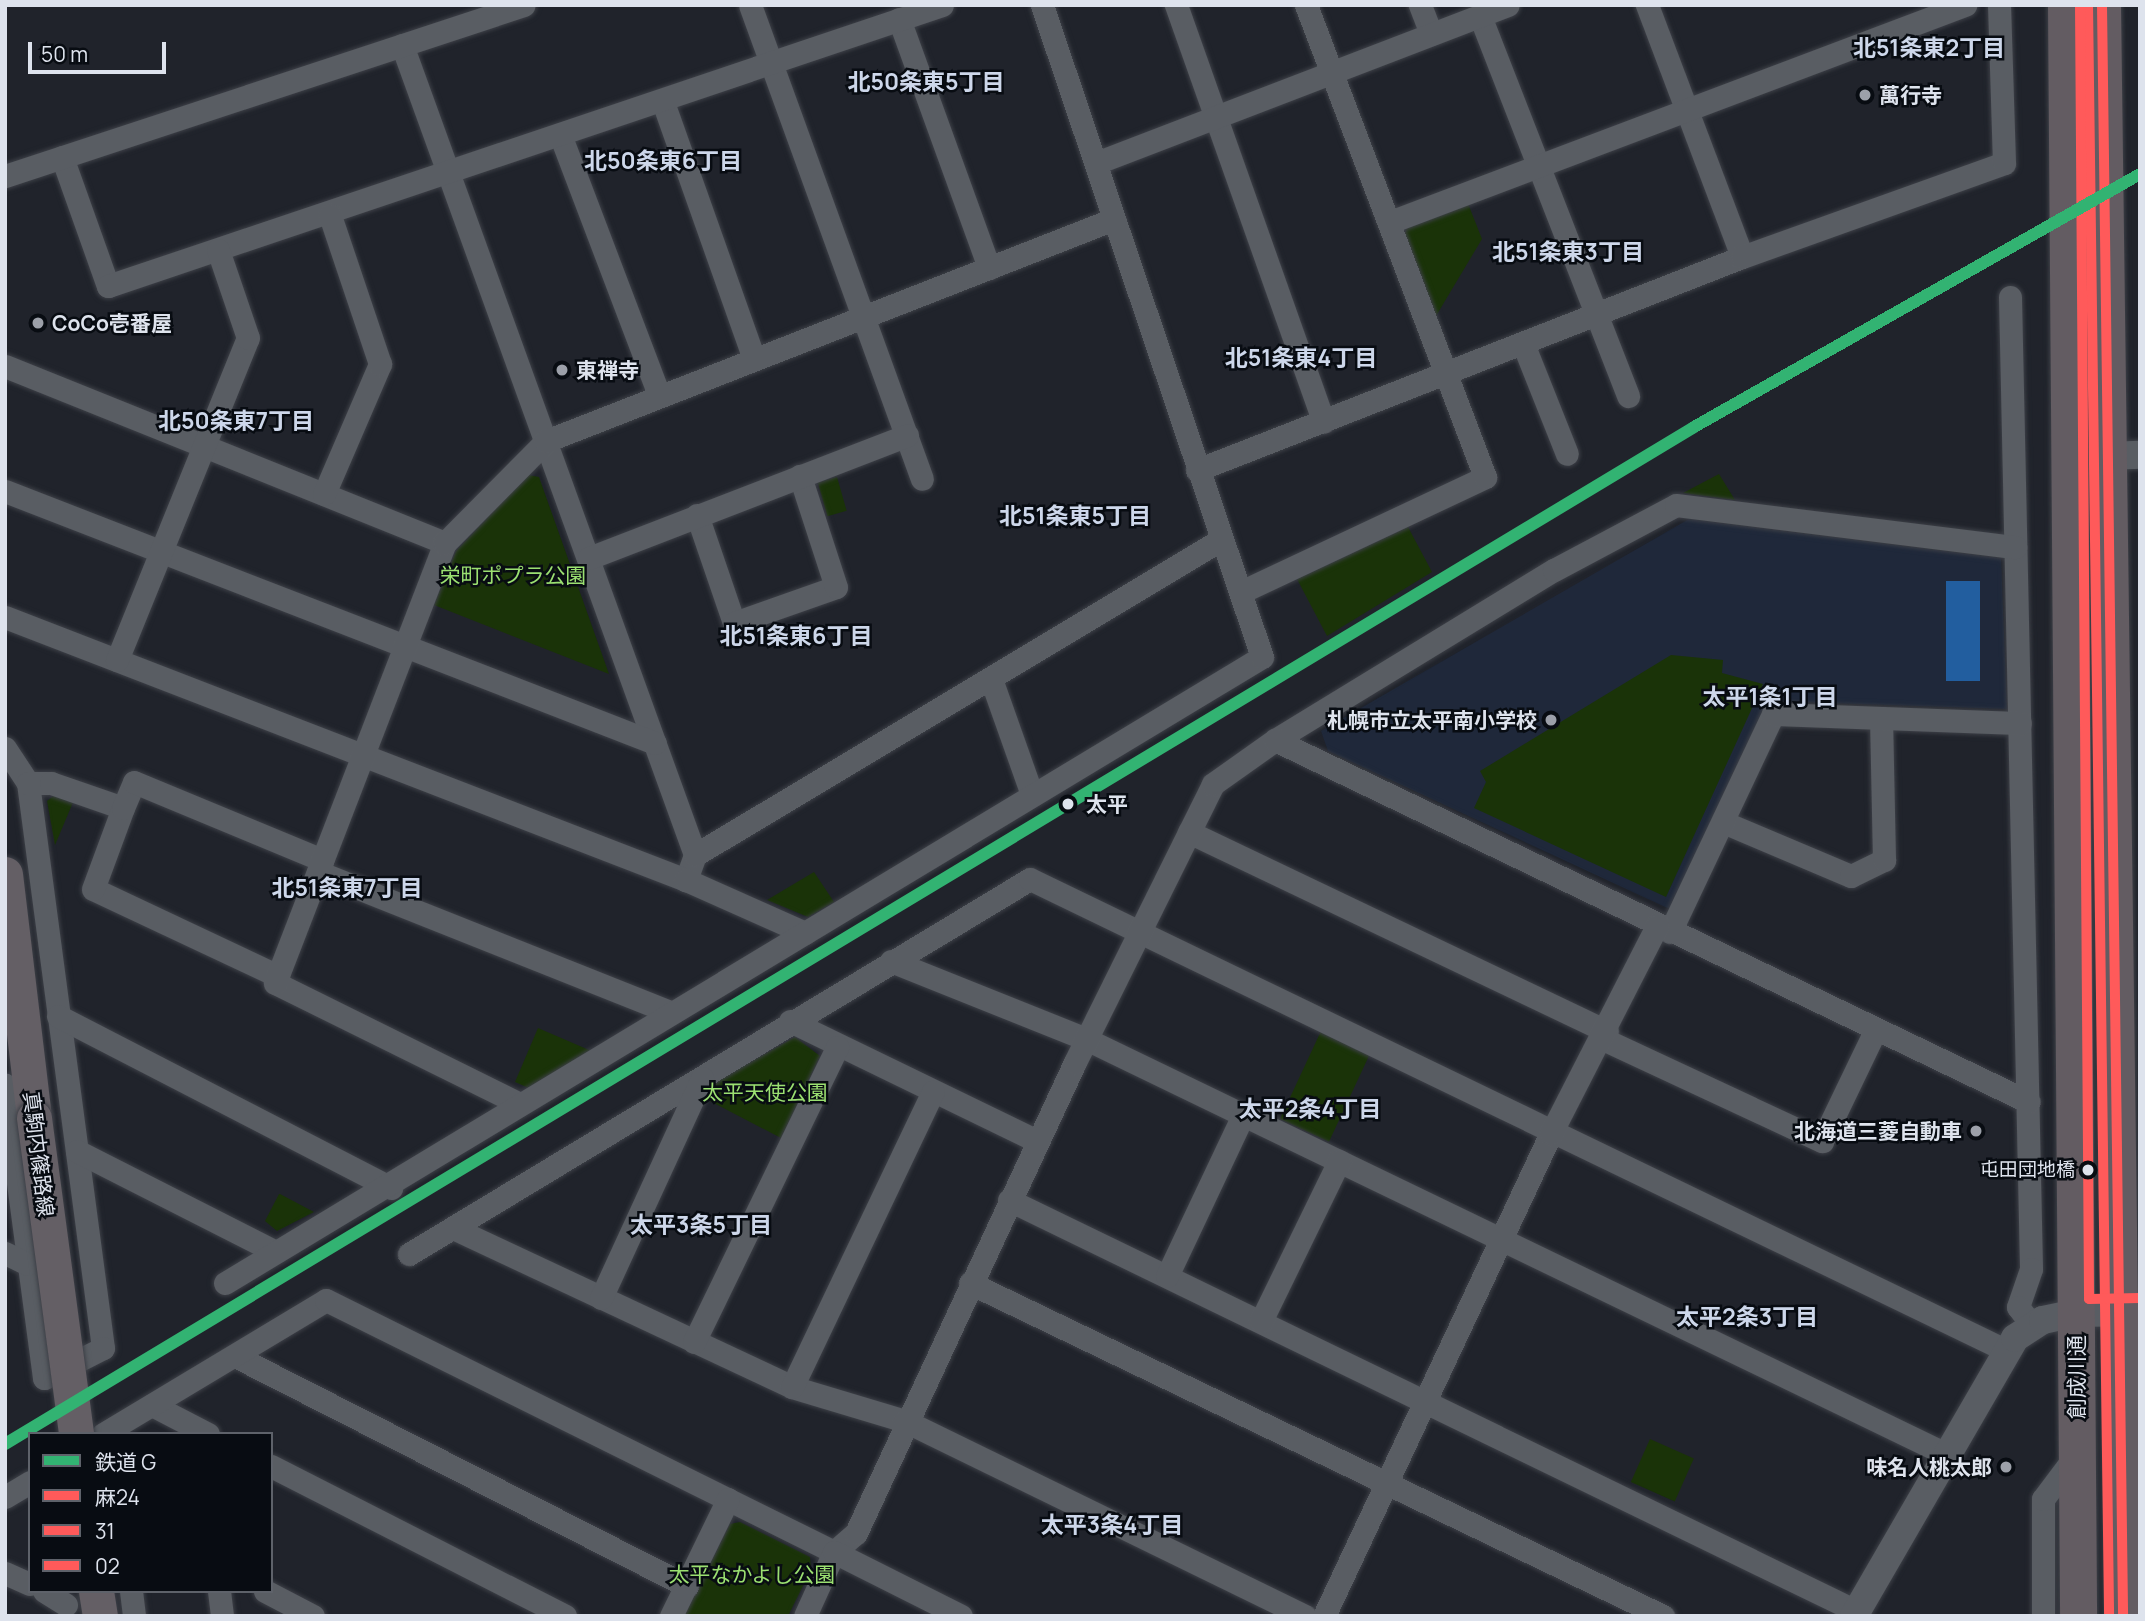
<!DOCTYPE html>
<html>
<head>
<meta charset="utf-8">
<style>
  body { margin:0 }
  #map { position:relative; width:2145px; height:1621px; overflow:hidden; background:#20232b; font-family:Manrope,"Noto Sans JP",sans-serif }
  div>[style] { position:absolute }
  .built>* { inset:0; background:#1f283a }
  .green>* { inset:0; background:#1a3308; transform-origin:0 0 }
  .water>* { inset:0; background:#225e9f; transform-origin:0 0 }
  .roads { filter:drop-shadow(0 0 2px #3d4047) drop-shadow(0 0 2px #3d4047) }
  .minor>* { height:23px; margin:-11.5px; padding:0 11.5px; transform-origin:11.5px; border-radius:11.5px; background:#595d63 }
  .tertiary>* { height:28px; margin:-14px; padding:0 14px; transform-origin:14px; border-radius:14px; background:#595d63 }
  .primary>* { height:35px; margin:-17.5px; padding:0 17.5px; transform-origin:17.5px; border-radius:17.5px; background:#645f65 }
  .trunk>* { height:37px; margin:-18.5px; padding:0 18.5px; transform-origin:18.5px; border-radius:18.5px; background:#635c62 }
  .bridges { filter:drop-shadow(0 0 2px #3d4047) drop-shadow(0 0 2px #3d4047) }
  .primary-bridge>* { height:35px; margin:-17.5px; padding:0 17.5px; transform-origin:17.5px; border-radius:17.5px; background:#645f65 }
  .bus-1>* { height:10px; margin:-5px; padding:0 5px; transform-origin:5px; border-radius:5px; background:#ff5a5a }
  .bus-2>* { height:10px; margin:-5px; padding:0 5px; transform-origin:5px; border-radius:5px; background:#ff5a5a }
  .bus-3>* { height:10px; margin:-5px; padding:0 5px; transform-origin:5px; border-radius:5px; background:#ff5a5a }
  .rail-1>* { height:12px; margin:-6px; padding:0 6px; transform-origin:6px; border-radius:6px; background:#32b372 }
  .dots>* { width:19px; height:19px; translate:-50% -50%; box-sizing:border-box; border:4px solid #080c12; border-radius:50% }
  span { translate:-50% -50%; white-space:nowrap; text-align:center; line-height:1.15; -webkit-text-stroke:5px #080c12; paint-order:stroke }
  .bus-label { font-size:19px; color:#dee3ed }
  .right { translate:-100% -50%; text-align:right }
  .poi-label { font-size:21px; color:#dee3ed; font-weight:700 }
  .left { translate:0 -50%; text-align:left }
  .park-label { font-size:21px; color:#9be071 }
  .stop-label { font-size:21px; color:#dee3ed; font-weight:700 }
  .street-label { font-size:21px; color:#dee3ed }
  .neighbourhood-label { font-size:23px; color:#cdd7ea; font-weight:700 }
  .frame { position:absolute; inset:0; border:7px solid #dee3ed; pointer-events:none }
  .legend { position:absolute; left:28px; top:1432px; width:245px; height:161px; box-sizing:border-box; background:#080c12; border:2px solid #5e626a; margin:0; padding:9px 12px; list-style:none; font-size:21px; color:#dee3ed }
  .legend li { display:flex; align-items:center; gap:14px; height:35px }
  .legend b { width:35px; border:2px solid #5e626a }
  .scale { position:absolute; left:28px; top:42px; width:138px; height:32px; box-sizing:border-box; border:4px solid #dee3ed; border-top:0; padding-left:9px; font-size:21px; line-height:24px; white-space:nowrap; color:#dee3ed; -webkit-text-stroke:5px #080c12; paint-order:stroke }
</style>
</head>
<body>
<div id="map">
  <div class="built">
    <div style="clip-path:polygon(1689px 519px,2001px 558px,2007px 709px,1771px 701px,1674px 911px,1328px 751px,1321px 731px)"></div>
  </div>
  <div class="green">
    <div style="clip-path:polygon(1467px 201px,1482px 239px,1436px 316px,1404px 236px,1407px 227px)"></div>
    <div style="clip-path:polygon(1719px 474px,1735px 500px,1683px 493px)"></div>
    <div style="clip-path:polygon(528px 475px,539px 477px,609px 674px,434px 605px,456px 551px)"></div>
    <div style="left:837px;top:477px;width:35px;height:20px;rotate:74deg"></div>
    <div style="clip-path:polygon(1408px 527px,1432px 572px,1327px 636px,1297px 579px)"></div>
    <div style="clip-path:polygon(1671px 655px,1723px 660px,1722px 673px,1763px 684px,1666px 897px,1474px 808px,1486px 782px,1480px 771px)"></div>
    <div style="clip-path:polygon(56px 794px,74px 800px,55px 845px,47px 801px)"></div>
    <div style="clip-path:polygon(814px 872px,834px 902px,808px 917px,767px 900px)"></div>
    <div style="clip-path:polygon(538px 1028px,596px 1053px,531px 1089px,515px 1082px)"></div>
    <div style="left:1321px;top:1031px;width:54px;height:97px;rotate:25deg"></div>
    <div style="clip-path:polygon(795px 1037px,820px 1056px,781px 1138px,708px 1100px,717px 1081px)"></div>
    <div style="clip-path:polygon(279px 1194px,280px 1194px,314px 1212px,277px 1231px,265px 1221px)"></div>
    <div style="left:1650px;top:1439px;width:48px;height:47px;rotate:24deg"></div>
    <div style="clip-path:polygon(740px 1522px,810px 1557px,811px 1570px,788px 1616px,684px 1616px,730px 1524px)"></div>
  </div>
  <div class="water">
    <div style="left:1946px;top:581px;width:34px;height:100px"></div>
  </div>
  <div class="roads">
    <div class="minor">
      <div style="left:750px;top:5px;width:504px;rotate:70.06deg"></div>
      <div style="left:1176px;top:5px;width:442px;rotate:70.5deg"></div>
      <div style="left:1420px;top:5px;width:31px;rotate:69deg"></div>
      <div style="left:1647px;top:5px;width:269px;rotate:69.3deg"></div>
      <div style="left:1480px;top:16px;width:408px;rotate:68.7deg"></div>
      <div style="left:899px;top:19px;width:265px;rotate:70.1deg"></div>
      <div style="left:402px;top:45px;width:861px;rotate:70.11deg"></div>
      <div style="left:695px;top:855px;width:27px;rotate:110deg"></div>
      <div style="left:663px;top:102px;width:273px;rotate:70.5deg"></div>
      <div style="left:561px;top:137px;width:276px;rotate:69.2deg"></div>
      <div style="left:62px;top:157px;width:137px;rotate:70.4deg"></div>
      <div style="left:108px;top:286px;width:880px;rotate:-18.62deg"></div>
      <div style="left:1096px;top:163px;width:441px;rotate:-21deg"></div>
      <div style="left:5px;top:176px;width:546px;rotate:-18.24deg"></div>
      <div style="left:1390px;top:222px;width:615px;rotate:-20.68deg"></div>
      <div style="left:2010px;top:297px;width:972px;rotate:88.76deg"></div>
      <div style="left:2031px;top:1269px;width:40px;rotate:108.9deg"></div>
      <div style="left:2018px;top:1307px;width:23px;rotate:52deg"></div>
      <div style="left:1524px;top:346px;width:116px;rotate:68.3deg"></div>
      <div style="left:5px;top:366px;width:474px;rotate:21.9deg"></div>
      <div style="left:1197px;top:470px;width:585px;rotate:-21.35deg"></div>
      <div style="left:1742px;top:257px;width:278px;rotate:-19.7deg"></div>
      <div style="left:2004px;top:163px;width:158px;rotate:-91.8deg"></div>
      <div style="left:5px;top:491px;width:697px;rotate:21.19deg"></div>
      <div style="left:324px;top:494px;width:142px;rotate:-66.7deg"></div>
      <div style="left:380px;top:364px;width:157px;rotate:-108.6deg"></div>
      <div style="left:697px;top:515px;width:114px;rotate:71.1deg"></div>
      <div style="left:734px;top:623px;width:108px;rotate:-19.4deg"></div>
      <div style="left:836px;top:587px;width:117px;rotate:-108deg"></div>
      <div style="left:589px;top:558px;width:341px;rotate:-21.1deg"></div>
      <div style="left:1241px;top:592px;width:270px;rotate:-25.2deg"></div>
      <div style="left:1485px;top:477px;width:505px;rotate:-110.77deg"></div>
      <div style="left:5px;top:617px;width:730px;rotate:21.12deg"></div>
      <div style="left:686px;top:880px;width:130px;rotate:24deg"></div>
      <div style="left:117px;top:660px;width:348px;rotate:-67.9deg"></div>
      <div style="left:248px;top:338px;width:93px;rotate:-108.8deg"></div>
      <div style="left:991px;top:679px;width:123px;rotate:70.5deg"></div>
      <div style="left:1275px;top:740px;width:327px;rotate:-31.4deg"></div>
      <div style="left:1554px;top:570px;width:138px;rotate:-28deg"></div>
      <div style="left:1676px;top:505px;width:342px;rotate:7.1deg"></div>
      <div style="left:5px;top:748px;width:42px;rotate:56.7deg"></div>
      <div style="left:28px;top:783px;width:570px;rotate:82.44deg"></div>
      <div style="left:103px;top:1348px;width:66px;rotate:153deg"></div>
      <div style="left:44px;top:1378px;width:296px;rotate:-97.6deg"></div>
      <div style="left:28px;top:783px;width:23px"></div>
      <div style="left:51px;top:783px;width:76px;rotate:19.1deg"></div>
      <div style="left:1723px;top:822px;width:139px;rotate:22.9deg"></div>
      <div style="left:1851px;top:876px;width:37px;rotate:-26deg"></div>
      <div style="left:1884px;top:860px;width:142px;rotate:-91.2deg"></div>
      <div style="left:1189px;top:832px;width:463px;rotate:25.5deg"></div>
      <div style="left:695px;top:855px;width:614px;rotate:-30.95deg"></div>
      <div style="left:318px;top:872px;width:378px;rotate:21.7deg"></div>
      <div style="left:1670px;top:932px;width:241px;rotate:-64.7deg"></div>
      <div style="left:1773px;top:714px;width:247px;rotate:2.1deg"></div>
      <div style="left:891px;top:961px;width:210px;rotate:21.8deg"></div>
      <div style="left:1086px;top:1039px;width:955px;rotate:25.76deg"></div>
      <div style="left:278px;top:976px;width:204px;rotate:-154.8deg"></div>
      <div style="left:93px;top:889px;width:86px;rotate:-69.7deg"></div>
      <div style="left:123px;top:808px;width:28px;rotate:-67deg"></div>
      <div style="left:134px;top:782px;width:204px;rotate:22.5deg"></div>
      <div style="left:58px;top:1016px;width:375px;rotate:27.3deg"></div>
      <div style="left:790px;top:1021px;width:275px;rotate:25.9deg"></div>
      <div style="left:1603px;top:1039px;width:242px;rotate:25deg"></div>
      <div style="left:1822px;top:1141px;width:124px;rotate:-64.3deg"></div>
      <div style="left:518px;top:1103px;width:271px;rotate:-153.7deg"></div>
      <div style="left:275px;top:983px;width:472px;rotate:-68.9deg"></div>
      <div style="left:445px;top:543px;width:144px;rotate:-45.3deg"></div>
      <div style="left:546px;top:441px;width:610px;rotate:-21.35deg"></div>
      <div style="left:77px;top:1151px;width:223px;rotate:26.9deg"></div>
      <div style="left:1009px;top:1200px;width:941px;rotate:25.88deg"></div>
      <div style="left:453px;top:1228px;width:374px;rotate:25.1deg"></div>
      <div style="left:792px;top:1387px;width:118px;rotate:16.7deg"></div>
      <div style="left:905px;top:1421px;width:445px;rotate:26deg"></div>
      <div style="left:5px;top:1253px;width:25px;rotate:26deg"></div>
      <div style="left:409px;top:1254px;width:725px;rotate:-31.13deg"></div>
      <div style="left:1030px;top:879px;width:1083px;rotate:25.78deg"></div>
      <div style="left:1167px;top:1276px;width:178px;rotate:-64.7deg"></div>
      <div style="left:225px;top:1283px;width:1211px;rotate:-31.12deg"></div>
      <div style="left:1262px;top:657px;width:688px;rotate:-108.65deg"></div>
      <div style="left:970px;top:1283px;width:769px;rotate:25.67deg"></div>
      <div style="left:601px;top:1298px;width:242px;rotate:-65.3deg"></div>
      <div style="left:1261px;top:1321px;width:178px;rotate:-64deg"></div>
      <div style="left:694px;top:1342px;width:328px;rotate:-64.1deg"></div>
      <div style="left:235px;top:1356px;width:507px;rotate:26.97deg"></div>
      <div style="left:792px;top:1387px;width:327px;rotate:-64.5deg"></div>
      <div style="left:152px;top:1405px;width:63px;rotate:27.4deg"></div>
      <div style="left:103px;top:1434px;width:260px;rotate:-31deg"></div>
      <div style="left:326px;top:1300px;width:567px;rotate:26.38deg"></div>
      <div style="left:834px;top:1552px;width:29px;rotate:-41deg"></div>
      <div style="left:856px;top:1533px;width:519px;rotate:-65.06deg"></div>
      <div style="left:1075px;top:1062px;width:310px;rotate:-63.6deg"></div>
      <div style="left:1213px;top:784px;width:76px;rotate:-35.4deg"></div>
      <div style="left:1275px;top:740px;width:836px;rotate:25.65deg"></div>
      <div style="left:271px;top:1466px;width:330px;rotate:27deg"></div>
      <div style="left:5px;top:1497px;width:29px;rotate:-31deg"></div>
      <div style="left:5px;top:1573px;width:27px;rotate:24deg"></div>
      <div style="left:44px;top:1591px;width:26px;rotate:32deg"></div>
      <div style="left:131px;top:1591px;width:25px;rotate:83deg"></div>
      <div style="left:219px;top:1591px;width:25px;rotate:83deg"></div>
      <div style="left:265px;top:1591px;width:54px;rotate:27.5deg"></div>
      <div style="left:671px;top:1616px;width:130px;rotate:-64deg"></div>
      <div style="left:805px;top:1616px;width:70px;rotate:-65.6deg"></div>
      <div style="left:834px;top:1552px;width:142px;rotate:26.7deg"></div>
      <div style="left:1324px;top:1616px;width:534px;rotate:-64.83deg"></div>
      <div style="left:1551px;top:1133px;width:233px;rotate:-62.9deg"></div>
      <div style="left:2043px;top:1616px;width:117px;rotate:-90deg"></div>
      <div style="left:2043px;top:1499px;width:55px;rotate:-53.1deg"></div>
    </div>
    <div class="tertiary">
      <div style="left:2106px;top:456px;width:34px;rotate:-2deg"></div>
      <div style="left:1854px;top:1616px;width:321px;rotate:-59.9deg"></div>
      <div style="left:2015px;top:1338px;width:33px;rotate:-33deg"></div>
      <div style="left:2043px;top:1320px;width:33px;rotate:-12deg"></div>
      <div style="left:2075px;top:1313px;width:65px;rotate:-0.9deg"></div>
    </div>
    <div class="primary">
      <div style="left:5px;top:874px;width:246px;rotate:83.2deg"></div>
      <div style="left:96px;top:1591px;width:25px;rotate:81deg"></div>
    </div>
    <div class="trunk">
      <div style="left:2066px;top:5px;width:1611px;rotate:89.57deg"></div>
      <div style="left:2102px;top:5px;width:1611px;rotate:89.25deg"></div>
    </div>
  </div>
  <div class="bridges">
    <div class="primary-bridge">
      <div style="left:34px;top:1118px;width:319px;rotate:82.4deg"></div>
    </div>
  </div>
  <div class="bus-1">
    <div style="left:2102px;top:5px;width:1611px;rotate:89.25deg"></div>
  </div>
  <div class="bus-2">
    <div style="left:2088px;top:5px;width:1611px;rotate:89.25deg"></div>
  </div>
  <div class="bus-3">
    <div style="left:2080px;top:5px;width:1294px;rotate:89.6deg"></div>
    <div style="left:2089px;top:1299px;width:51px;rotate:-1.1deg"></div>
  </div>
  <div class="rail-1">
    <div style="left:5px;top:1444px;width:1972px;rotate:-31.05deg"></div>
    <div style="left:1694px;top:427px;width:513px;rotate:-29.56deg"></div>
  </div>
  <div class="dots">
    <div style="left:1865px;top:95px;background:#9ca0a9"></div>
    <div style="left:38px;top:323px;background:#9ca0a9"></div>
    <div style="left:562px;top:370px;background:#9ca0a9"></div>
    <div style="left:1551px;top:720px;background:#9ca0a9"></div>
    <div style="left:1068px;top:804px;background:#dee3ed"></div>
    <div style="left:1976px;top:1131px;background:#9ca0a9"></div>
    <div style="left:2088px;top:1170px;background:#dee3ed"></div>
    <div style="left:2006px;top:1467px;background:#9ca0a9"></div>
  </div>
  <div class="bus-label">
    <span class="right" style="left:2075px;top:1170px">屯田団地橋</span>
  </div>
  <div class="poi-label">
    <span class="left" style="left:1879px;top:95px">萬行寺</span>
    <span class="left" style="left:52px;top:323px">CoCo壱番屋</span>
    <span class="left" style="left:576px;top:370px">東禅寺</span>
    <span class="right" style="left:1537px;top:720px">札幌市立太平南小学校</span>
    <span class="right" style="left:1962px;top:1131px">北海道三菱自動車</span>
    <span class="right" style="left:1992px;top:1467px">味名人桃太郎</span>
  </div>
  <div class="park-label">
    <span style="left:513px;top:575px">栄町ポプラ公園</span>
    <span style="left:765px;top:1092px">太平天使公園</span>
    <span style="left:752px;top:1574px">太平なかよし公園</span>
  </div>
  <div class="stop-label">
    <span class="left" style="left:1086px;top:804px">太平</span>
  </div>
  <div class="street-label">
    <span style="left:39px;top:1154px;rotate:83deg">真駒内篠路線</span>
    <span style="left:2076px;top:1377px;rotate:-90deg">創成川通</span>
  </div>
  <div class="neighbourhood-label">
    <span style="left:1929px;top:47px">北51条東2丁目</span>
    <span style="left:926px;top:81px">北50条東5丁目</span>
    <span style="left:663px;top:160px">北50条東6丁目</span>
    <span style="left:1568px;top:251px">北51条東3丁目</span>
    <span style="left:1301px;top:357px">北51条東4丁目</span>
    <span style="left:236px;top:420px">北50条東7丁目</span>
    <span style="left:1075px;top:515px">北51条東5丁目</span>
    <span style="left:796px;top:635px">北51条東6丁目</span>
    <span style="left:1770px;top:696px">太平1条1丁目</span>
    <span style="left:347px;top:887px">北51条東7丁目</span>
    <span style="left:1310px;top:1108px">太平2条4丁目</span>
    <span style="left:701px;top:1224px">太平3条5丁目</span>
    <span style="left:1747px;top:1316px">太平2条3丁目</span>
    <span style="left:1112px;top:1524px">太平3条4丁目</span>
  </div>
  <div class="frame"></div>
  <ul class="legend">
  <li><b style="height:9px;background:#32b372"></b>鉄道 G</li>
  <li><b style="height:9px;background:#ff5a5a"></b>麻24</li>
  <li><b style="height:9px;background:#ff5a5a"></b>31</li>
  <li><b style="height:9px;background:#ff5a5a"></b>02</li>
  </ul>
  <div class="scale">50 m</div>
</div>
</body>
</html>
